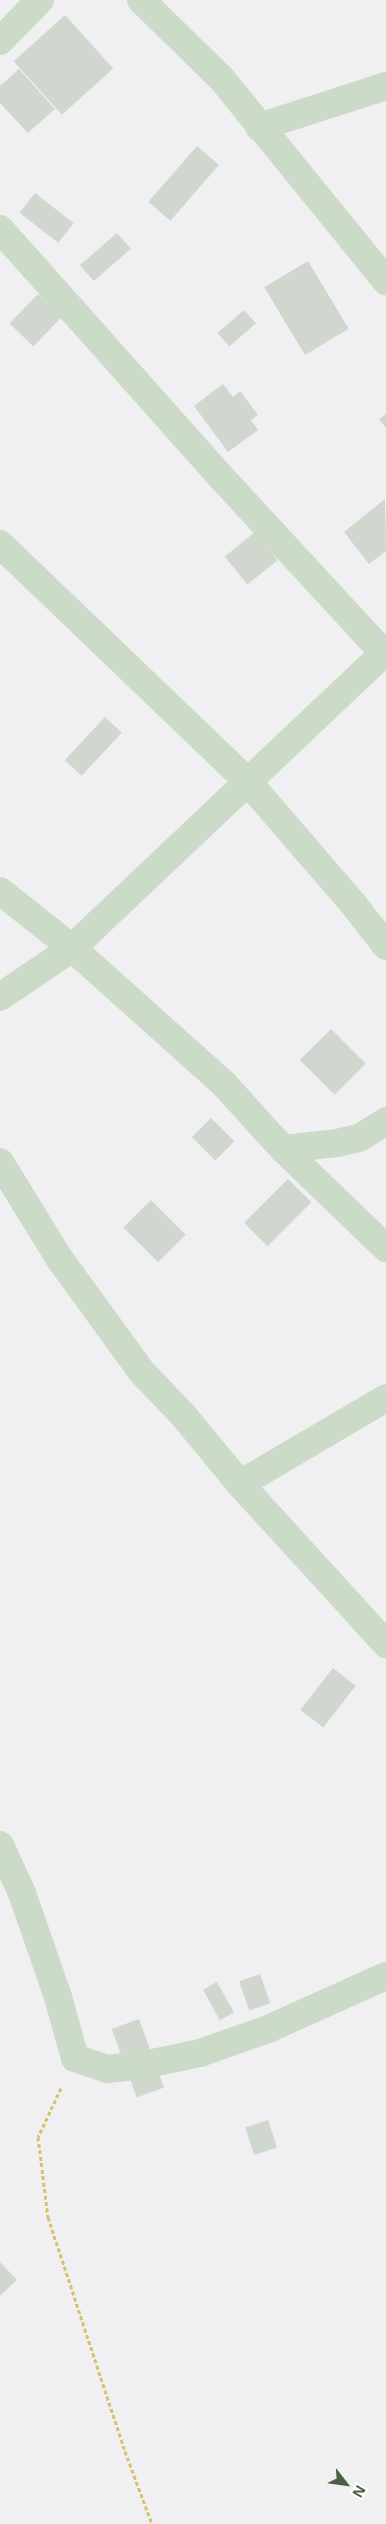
<!DOCTYPE html>
<html>
<head>
<meta charset="utf-8">
<style>
  body { margin:0 }
  #map { position:relative; width:386px; height:2524px; overflow:hidden; background:#f0eff2; font-family:"Open Sans",sans-serif }
  div>[style] { position:absolute }
  .building>* { inset:0; background:#d0d7ce; transform-origin:0 0 }
  .path>* { height:3px; margin-top:-1.5px; transform-origin:0; background:repeating-linear-gradient(90deg,#d7c16c 0 4px,transparent 0 6.5px) }
  .minor>* { height:28px; margin:-14px; padding:0 14px; transform-origin:14px; border-radius:14px; background:#ccdbc7 }
  span { translate:-50% -50%; white-space:nowrap; text-align:center; line-height:1.15; -webkit-text-stroke:4px #fff; paint-order:stroke }
  .north { position:absolute; left:321px; top:2459px; width:50px; height:50px; -webkit-text-stroke:4px #fff; paint-order:stroke; rotate:120deg; font-size:14px; font-weight:700; line-height:20px; text-align:center; color:#4b5f45 }
  .north::after { content:''; display:block; margin:auto; width:18px; height:22px; background:#4b5f45; clip-path:polygon(50% 0,100% 100%,50% 72%,0 100%) }
</style>
</head>
<body>
<div id="map">
  <div class="building">
    <div style="left:65px;top:15px;width:72px;height:69px;rotate:48deg"></div>
    <div style="clip-path:polygon(19px 69px,55px 109px,28px 133px,0 103px,0 86px)"></div>
    <div style="left:197px;top:146px;width:29px;height:74px;rotate:41deg"></div>
    <div style="left:35px;top:193px;width:49px;height:25px;rotate:38deg"></div>
    <div style="left:117px;top:233px;width:21px;height:49px;rotate:49deg"></div>
    <div style="left:308px;top:261px;width:79px;height:51px;rotate:59deg"></div>
    <div style="left:38px;top:294px;width:33px;height:41px;rotate:44deg"></div>
    <div style="left:244px;top:310px;width:18px;height:35px;rotate:49deg"></div>
    <div style="clip-path:polygon(223px 384px,233px 397px,240px 391px,258px 415px,251px 420px,258px 430px,228px 452px,194px 406px)"></div>
    <div style="clip-path:polygon(386px 414px,386px 428px,379px 419px)"></div>
    <div style="clip-path:polygon(385px 499px,386px 551px,369px 564px,344px 532px)"></div>
    <div style="left:255px;top:532px;width:36px;height:39px;rotate:51deg"></div>
    <div style="left:105px;top:717px;width:23px;height:59px;rotate:43deg"></div>
    <div style="left:331px;top:1029px;width:49px;height:44px;rotate:45deg"></div>
    <div style="left:211px;top:1118px;width:33px;height:27px;rotate:45deg"></div>
    <div style="left:288px;top:1179px;width:33px;height:62px;rotate:45deg"></div>
    <div style="left:151px;top:1200px;width:49px;height:39px;rotate:45deg"></div>
    <div style="left:333px;top:1668px;width:29px;height:53px;rotate:38deg"></div>
    <div style="left:260px;top:1974px;width:31px;height:22px;rotate:71deg"></div>
    <div style="left:217px;top:1982px;width:35px;height:16px;rotate:61deg"></div>
    <div style="left:139px;top:2019px;width:73px;height:29px;rotate:70deg"></div>
    <div style="left:268px;top:2120px;width:29px;height:24px;rotate:72deg"></div>
    <div style="clip-path:polygon(0 2262px,17px 2280px,0 2296px)"></div>
  </div>
  <div class="path">
    <div style="left:61px;top:2088px;width:54px;rotate:115.1deg"></div>
    <div style="left:38px;top:2137px;width:81px;rotate:82.9deg"></div>
    <div style="left:48px;top:2217px;width:246px;rotate:71.8deg"></div>
    <div style="left:125px;top:2451px;width:78px;rotate:69.7deg"></div>
  </div>
  <div class="minor">
    <div style="left:141px;top:0;width:112px;rotate:44.3deg"></div>
    <div style="left:221px;top:78px;width:262px;rotate:50.9deg"></div>
    <div style="left:0;top:41px;width:57px;rotate:-45.7deg"></div>
    <div style="left:259px;top:127px;width:133px;rotate:-17.9deg"></div>
    <div style="left:0;top:229px;width:334px;rotate:48.3deg"></div>
    <div style="left:222px;top:478px;width:242px;rotate:47.3deg"></div>
    <div style="left:0;top:544px;width:344px;rotate:43.8deg"></div>
    <div style="left:248px;top:782px;width:162px;rotate:49.2deg"></div>
    <div style="left:354px;top:905px;width:52px;rotate:52deg"></div>
    <div style="left:0;top:891px;width:92px;rotate:38.4deg"></div>
    <div style="left:72px;top:948px;width:204px;rotate:41.8deg"></div>
    <div style="left:224px;top:1084px;width:88px;rotate:47.8deg"></div>
    <div style="left:283px;top:1149px;width:143px;rotate:43.9deg"></div>
    <div style="left:0;top:997px;width:87px;rotate:-34.2deg"></div>
    <div style="left:72px;top:948px;width:432px;rotate:-43.4deg"></div>
    <div style="left:283px;top:1149px;width:54px;rotate:-6.3deg"></div>
    <div style="left:337px;top:1143px;width:23px;rotate:-13deg"></div>
    <div style="left:359px;top:1138px;width:32px;rotate:-32deg"></div>
    <div style="left:0;top:1162px;width:113px;rotate:58.4deg"></div>
    <div style="left:59px;top:1258px;width:140px;rotate:54deg"></div>
    <div style="left:141px;top:1371px;width:61px;rotate:46.3deg"></div>
    <div style="left:183px;top:1415px;width:89px;rotate:50.4deg"></div>
    <div style="left:240px;top:1484px;width:217px;rotate:47.6deg"></div>
    <div style="left:240px;top:1484px;width:169px;rotate:-30.5deg"></div>
    <div style="left:0;top:1845px;width:53px;rotate:65.4deg"></div>
    <div style="left:22px;top:1893px;width:110px;rotate:70.9deg"></div>
    <div style="left:58px;top:1997px;width:63px;rotate:74.4deg"></div>
    <div style="left:75px;top:2058px;width:34px;rotate:19deg"></div>
    <div style="left:107px;top:2069px;width:31px;rotate:-6deg"></div>
    <div style="left:138px;top:2066px;width:63px;rotate:-11.8deg"></div>
    <div style="left:200px;top:2053px;width:72px;rotate:-19.4deg"></div>
    <div style="left:268px;top:2029px;width:129px;rotate:-24.2deg"></div>
  </div>
  <div class="north">N</div>
</div>
</body>
</html>
